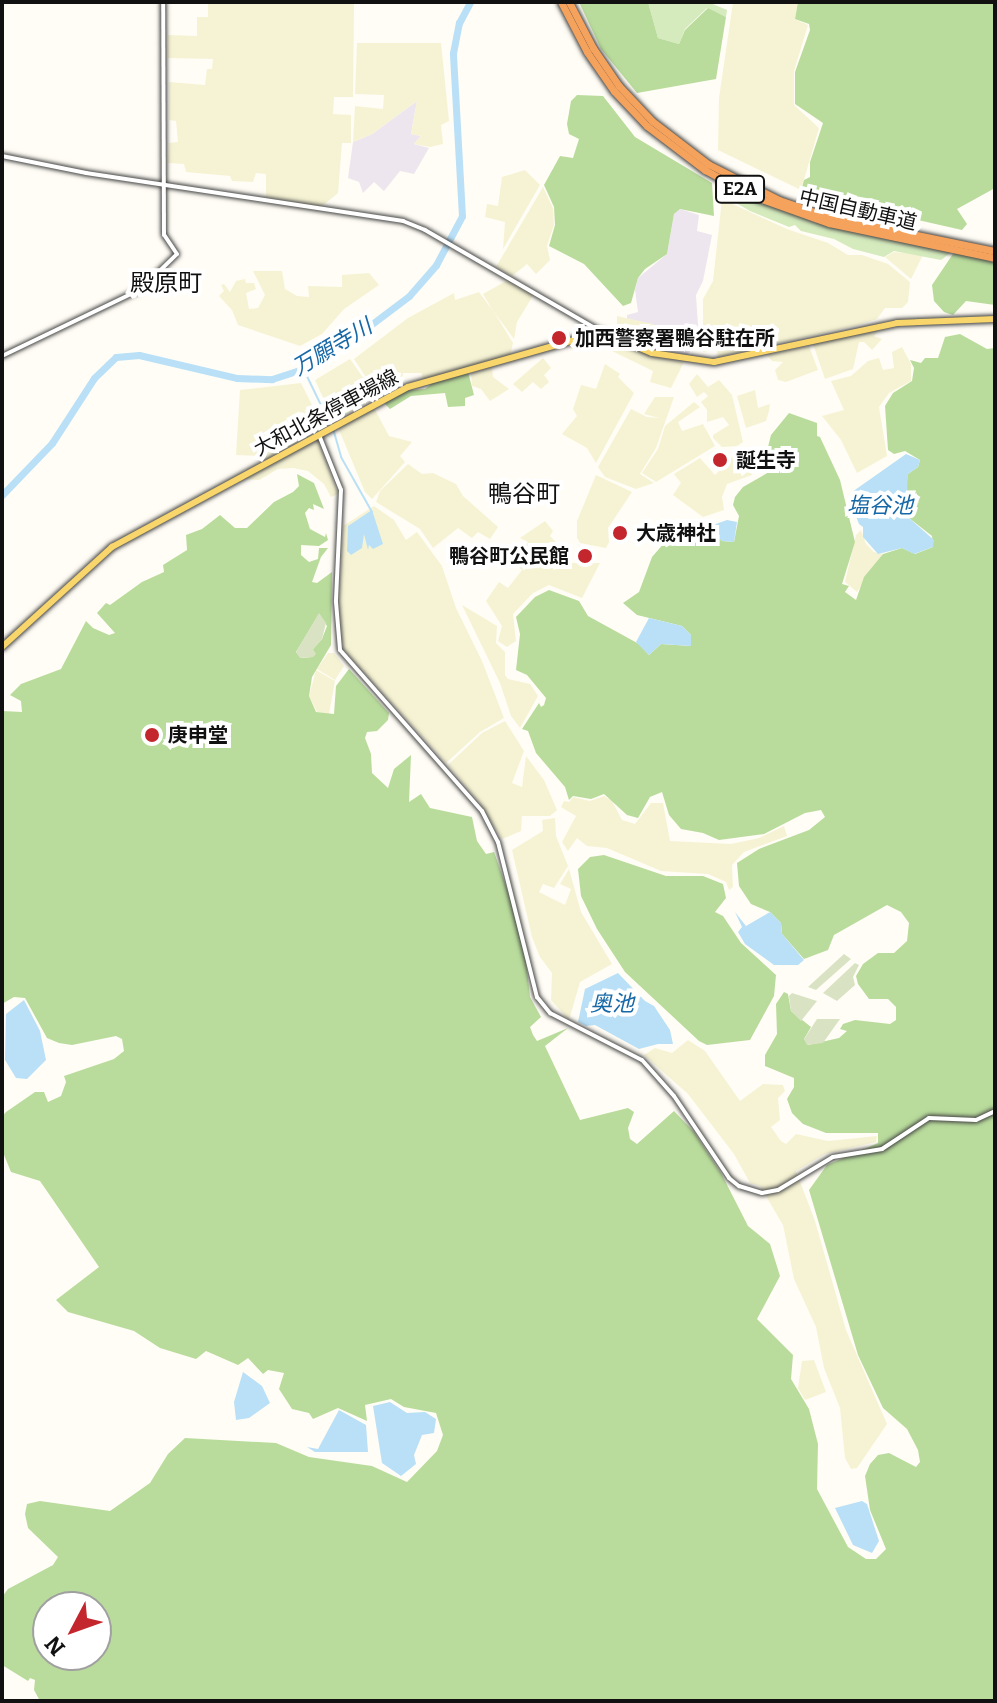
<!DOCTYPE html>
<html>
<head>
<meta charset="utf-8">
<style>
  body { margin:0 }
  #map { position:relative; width:997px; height:1703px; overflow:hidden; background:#fffdf5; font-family:Bitter,"Noto Sans JP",serif }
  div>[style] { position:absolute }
  .industrial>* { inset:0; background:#eee6ef }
  .farmland>* { inset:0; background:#f6f3d4 }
  .green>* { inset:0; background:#d5ebbd }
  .forest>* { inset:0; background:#b9dc9c }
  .cemetery>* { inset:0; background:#d9e3c4 }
  .water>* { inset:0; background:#b9e0f7 }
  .stream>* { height:2px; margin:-1px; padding:0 1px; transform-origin:1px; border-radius:1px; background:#b9e0f7 }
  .river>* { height:7px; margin:-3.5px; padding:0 3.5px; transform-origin:3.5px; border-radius:3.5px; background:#b9e0f7 }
  .roads { filter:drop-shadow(0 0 2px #444) drop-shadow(0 0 2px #444) }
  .minor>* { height:4px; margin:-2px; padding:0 2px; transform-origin:2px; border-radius:2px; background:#fff }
  .major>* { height:6px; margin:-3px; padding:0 3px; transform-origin:3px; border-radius:3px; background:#f9d66b }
  .highway>* { height:7px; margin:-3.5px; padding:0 3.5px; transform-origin:3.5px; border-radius:3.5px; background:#f5a25d }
  .dots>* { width:22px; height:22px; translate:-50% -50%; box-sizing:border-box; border:4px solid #fff; border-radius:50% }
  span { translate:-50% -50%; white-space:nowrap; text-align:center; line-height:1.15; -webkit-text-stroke:8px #fff; paint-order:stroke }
  .shield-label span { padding:2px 6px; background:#fff; border:2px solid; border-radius:6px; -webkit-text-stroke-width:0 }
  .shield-label { font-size:18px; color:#111; font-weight:700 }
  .street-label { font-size:20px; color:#111 }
  .poi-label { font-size:20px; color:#111; font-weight:700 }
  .left { translate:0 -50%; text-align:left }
  .right { translate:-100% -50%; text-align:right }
  .water-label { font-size:22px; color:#1768a6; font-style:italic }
  .quarter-label { font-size:24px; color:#111 }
  .frame { position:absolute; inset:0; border:4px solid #111; pointer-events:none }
  .north { position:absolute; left:32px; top:1591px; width:80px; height:80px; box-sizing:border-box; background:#fff; border:2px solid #a0a0a0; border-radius:50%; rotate:229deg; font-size:22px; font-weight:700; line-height:32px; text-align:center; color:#111 }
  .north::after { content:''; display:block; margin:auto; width:28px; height:36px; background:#c4262e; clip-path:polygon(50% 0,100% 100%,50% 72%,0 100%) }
</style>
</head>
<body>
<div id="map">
  <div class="industrial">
    <div style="clip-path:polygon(417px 101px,411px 134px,421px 136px,414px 144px,429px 148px,414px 174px,400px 171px,384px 191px,374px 182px,363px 193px,359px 182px,348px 178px,353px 142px,372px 134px)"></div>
    <div style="clip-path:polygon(680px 209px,699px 215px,697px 231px,712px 235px,703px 281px,696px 295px,699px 340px,687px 355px,651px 347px,657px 338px,652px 324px,627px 319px,627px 315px,638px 312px,635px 290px,638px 278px,667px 254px,674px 214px)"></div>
  </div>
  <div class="farmland">
    <div style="clip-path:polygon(208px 2px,354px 2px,353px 97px,334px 97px,333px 114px,351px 115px,351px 143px,342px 143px,338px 193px,321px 207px,266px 197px,266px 174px,256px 173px,253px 182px,232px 181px,230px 176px,186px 172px,184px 164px,168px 163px,169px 143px,178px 142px,176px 121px,169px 120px,169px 82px,205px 85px,207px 69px,212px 69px,213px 59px,168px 58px,168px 35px,197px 36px,197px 17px,208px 17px)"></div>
    <div style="clip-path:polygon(733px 2px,798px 2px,795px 19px,808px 25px,794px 71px,794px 105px,819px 128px,801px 190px,718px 150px,719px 98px)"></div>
    <div style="clip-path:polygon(357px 43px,441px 43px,449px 121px,441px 125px,443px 144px,430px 147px,414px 144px,421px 136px,411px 134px,417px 101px,372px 134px,353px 142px,355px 106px,383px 109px,384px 95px,355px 94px)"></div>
    <div style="clip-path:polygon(525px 170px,540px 185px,503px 249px,505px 222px,485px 217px,487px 204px,498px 206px,502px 177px)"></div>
    <div style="clip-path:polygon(543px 187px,553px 208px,554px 225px,547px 246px,550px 260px,536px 274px,527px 264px,512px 276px,496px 267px)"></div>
    <div style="clip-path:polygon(722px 199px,787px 229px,828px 243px,848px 255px,862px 255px,888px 264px,910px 282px,908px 302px,902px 308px,885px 308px,877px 319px,858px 325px,718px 357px,717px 349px,703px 352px,703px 299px,713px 281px)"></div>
    <div style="clip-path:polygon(894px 252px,923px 255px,911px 279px,885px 257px)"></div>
    <div style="clip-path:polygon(253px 271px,282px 271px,285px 289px,297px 296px,309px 297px,308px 286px,342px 287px,342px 275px,369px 273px,379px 285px,344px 309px,322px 334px,300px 346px,238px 325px,232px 310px,219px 296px,224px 291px,221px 285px,224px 284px,230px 292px,236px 281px,245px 279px,246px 283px,254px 283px,256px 289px,246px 293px,249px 309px,258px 308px,265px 295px)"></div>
    <div style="clip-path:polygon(508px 280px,534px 294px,517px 322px,514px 339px,494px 312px,513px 343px,510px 356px,427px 379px,422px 379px,422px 373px,403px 373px,402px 385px,379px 397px,354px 359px,408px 318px,454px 293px,455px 300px,479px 292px,493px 311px,483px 294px)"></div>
    <div style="clip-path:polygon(617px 316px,653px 324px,657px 338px,651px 347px,617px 334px)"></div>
    <div style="clip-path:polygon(879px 329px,874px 336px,882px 339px,872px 350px,864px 342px,859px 342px,853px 369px,825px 379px,813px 344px)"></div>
    <div style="clip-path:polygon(615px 341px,651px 355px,684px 362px,671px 388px,650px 382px,653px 371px,610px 350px)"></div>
    <div style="clip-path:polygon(809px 346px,818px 370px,786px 382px,778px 380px,775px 370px,783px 362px,772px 361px,767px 355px)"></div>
    <div style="clip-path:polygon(902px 347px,911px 364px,911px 381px,889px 393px,879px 407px,887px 456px,857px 473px,841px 440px,822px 416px,844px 410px,831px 381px,851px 376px,868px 361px,879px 358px,883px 370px,894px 368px,892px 352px)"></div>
    <div style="clip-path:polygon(543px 358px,551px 368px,544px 375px,549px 382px,541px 389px,533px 382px,522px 392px,513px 384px)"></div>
    <div style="clip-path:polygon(350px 359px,364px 379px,351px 388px,362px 405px,339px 418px,336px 415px,332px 417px,315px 380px)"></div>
    <div style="clip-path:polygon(605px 364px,620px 374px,618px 377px,634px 393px,596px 463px,587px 448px,562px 434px,577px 416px,573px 409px,581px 385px,596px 389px)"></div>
    <div style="clip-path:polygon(492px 366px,493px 377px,509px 389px,490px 401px,481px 389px,472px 386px,471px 374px)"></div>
    <div style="clip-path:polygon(697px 374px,708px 387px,719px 380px,732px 395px,743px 442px,737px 446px,722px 447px,713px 438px,713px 435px,729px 425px,723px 417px,707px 422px,707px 410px,701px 402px,708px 396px,704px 392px,697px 397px,689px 384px)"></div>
    <div style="clip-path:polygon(301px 383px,323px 427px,262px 462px,260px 456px,236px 455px,240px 390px)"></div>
    <div style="clip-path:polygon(755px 390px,758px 408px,770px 404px,769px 411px,766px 421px,746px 428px,737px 396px)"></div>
    <div style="clip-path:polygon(655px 397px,674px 397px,656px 448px,640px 474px,654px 483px,636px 489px,605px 477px,598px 467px,631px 409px,647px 417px,659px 418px,644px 414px)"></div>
    <div style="clip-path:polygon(694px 402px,700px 407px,678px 422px,682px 431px,703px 424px,715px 446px,656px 482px,642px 473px,658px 449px,665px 426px)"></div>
    <div style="clip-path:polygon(373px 406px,389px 436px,412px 442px,400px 456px,405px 462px,372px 499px,365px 492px,337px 425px)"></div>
    <div style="clip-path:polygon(318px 439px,338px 494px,331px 497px,324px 484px,308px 471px,293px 468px,278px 469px,259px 480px,241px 479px)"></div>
    <div style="clip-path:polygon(738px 451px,752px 475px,727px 484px,722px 497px,724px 510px,703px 517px,673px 495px,681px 483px,674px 474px,700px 458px,715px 475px)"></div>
    <div style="clip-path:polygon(408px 464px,422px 474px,433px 473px,456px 484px,463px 496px,498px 527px,490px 539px,478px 532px,472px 538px,458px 528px,433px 548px,420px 529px,376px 502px,380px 491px)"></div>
    <div style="clip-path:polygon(596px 475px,632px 492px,608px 528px,609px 542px,606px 548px,580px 543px,577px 538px,577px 521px)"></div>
    <div style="clip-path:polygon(374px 506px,394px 520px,406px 540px,417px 532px,442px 566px,456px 608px,482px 661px,504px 718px,480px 732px,446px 763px,344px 650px,338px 624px,343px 526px)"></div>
    <div style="clip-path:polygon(545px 521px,553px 531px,550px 536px,563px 549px,569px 545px,569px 563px,600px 563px,582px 598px,549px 585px,533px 593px,513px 614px,516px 641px,507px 647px,498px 641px,502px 626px,486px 601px,499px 582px,508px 588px,522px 570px,513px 561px,528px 542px,520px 538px)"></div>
    <div style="clip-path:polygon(861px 530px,866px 544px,874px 552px,883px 554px,857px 592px,845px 582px,856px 535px)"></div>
    <div style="clip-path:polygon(462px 605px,497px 626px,496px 643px,505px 652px,505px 675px,508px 679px,530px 684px,538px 696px,520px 728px,511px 716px,500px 683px)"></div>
    <div style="clip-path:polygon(328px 653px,334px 653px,344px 666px,335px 680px,317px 669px)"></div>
    <div style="clip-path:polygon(316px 670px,335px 681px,329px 714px,317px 712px,309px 696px)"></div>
    <div style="clip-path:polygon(505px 721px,524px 751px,512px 783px,522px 787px,526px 756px,544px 780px,557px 810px,550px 816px,522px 816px,521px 831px,502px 839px,479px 802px,448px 765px,482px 733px)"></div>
    <div style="clip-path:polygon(604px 796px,612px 801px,622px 820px,635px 824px,651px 803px,663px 803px,670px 841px,731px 844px,759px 838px,784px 826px,787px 836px,744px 852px,732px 865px,733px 887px,729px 890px,726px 882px,708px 874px,661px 871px,607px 848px,587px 846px,577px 838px,568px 851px,562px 842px,576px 816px,561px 807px,564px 801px,569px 802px,573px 797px,590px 801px)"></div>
    <div style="clip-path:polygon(555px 818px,556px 836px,568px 866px,554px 888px,543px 884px,539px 892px,565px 905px,571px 889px,560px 884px,569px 869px,581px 912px,612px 964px,580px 982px,569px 1020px,551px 1000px,552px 973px,540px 957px,532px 937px,512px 850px,543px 831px,542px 820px)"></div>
    <div style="clip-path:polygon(688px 1040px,705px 1051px,740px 1101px,763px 1084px,783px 1085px,785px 1091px,778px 1098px,780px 1120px,771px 1127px,781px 1141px,786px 1144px,796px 1134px,828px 1141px,877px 1136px,876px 1142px,825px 1154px,796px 1171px,815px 1221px,846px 1330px,887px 1424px,857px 1468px,851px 1469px,845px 1458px,840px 1408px,824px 1368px,816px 1327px,794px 1279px,783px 1225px,760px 1186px,750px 1183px,734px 1154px,688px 1094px,644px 1055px,655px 1048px,672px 1053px)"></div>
    <div style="clip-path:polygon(814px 1360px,826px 1392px,805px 1400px,798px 1388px,802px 1361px)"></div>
  </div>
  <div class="green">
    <div style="clip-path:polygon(648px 2px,708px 2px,727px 10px,726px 17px,707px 8px,685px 29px,679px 44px,658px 38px)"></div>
    <div style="clip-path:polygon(718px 181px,813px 222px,953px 251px,941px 260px,894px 251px,884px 257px,853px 249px,834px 239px,801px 231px,795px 225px,789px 227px,750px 211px,724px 196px)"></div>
  </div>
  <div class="forest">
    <div style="clip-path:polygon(579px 2px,648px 2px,658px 38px,679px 44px,685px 30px,708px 8px,726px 17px,716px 79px,637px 93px,601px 49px)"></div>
    <div style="clip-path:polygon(798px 2px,995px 2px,995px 188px,957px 209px,967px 224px,962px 230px,856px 206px,818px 203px,802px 188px,804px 180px,810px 177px,810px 162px,823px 123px,795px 104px,795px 72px,810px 30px,809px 24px,795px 19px)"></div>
    <div style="clip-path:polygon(577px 95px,603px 96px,635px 137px,712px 183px,714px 216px,680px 209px,674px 214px,667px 254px,645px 269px,638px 278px,631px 303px,623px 306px,584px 264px,549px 246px,555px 225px,554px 207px,544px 185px,560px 156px,573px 158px,579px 139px,569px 134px,567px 124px,571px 101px)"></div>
    <div style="clip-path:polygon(955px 251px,995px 263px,995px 305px,966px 301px,953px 315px,944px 312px,934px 301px,932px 285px)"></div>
    <div style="clip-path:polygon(evenodd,960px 334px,987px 349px,995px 348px,995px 1701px,40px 1701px,34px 1690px,35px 1680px,30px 1678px,28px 1681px,2px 1665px,2px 1597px,8px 1589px,53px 1565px,58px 1557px,28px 1528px,25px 1514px,27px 1504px,40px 1501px,110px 1511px,150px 1483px,168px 1454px,185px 1438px,276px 1443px,309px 1457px,372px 1466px,407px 1482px,437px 1451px,443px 1435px,436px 1413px,404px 1407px,391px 1399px,365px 1405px,367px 1421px,338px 1408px,313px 1419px,309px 1413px,292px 1409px,279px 1389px,284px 1373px,268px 1370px,263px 1374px,248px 1358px,238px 1365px,206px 1351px,196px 1359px,160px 1348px,134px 1331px,68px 1312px,56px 1300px,99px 1267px,40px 1181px,11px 1172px,2px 1150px,2px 1117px,6px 1112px,35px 1092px,44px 1092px,48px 1102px,61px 1096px,66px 1082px,64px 1076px,114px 1059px,124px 1051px,122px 1039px,116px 1036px,72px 1045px,59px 1043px,47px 1038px,25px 998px,14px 997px,2px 1004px,2px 711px,22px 712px,21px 701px,10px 695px,21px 684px,61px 669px,86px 621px,93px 628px,109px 635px,115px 633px,97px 613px,106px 603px,110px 605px,142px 582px,164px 572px,163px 565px,187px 550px,186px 535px,202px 529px,220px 515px,235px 528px,247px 528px,274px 502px,293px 492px,299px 486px,297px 474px,314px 483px,324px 509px,313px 504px,314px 510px,309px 508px,305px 513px,310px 529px,325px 537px,326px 533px,328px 540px,319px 546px,301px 545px,301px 555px,309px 562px,318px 559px,319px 548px,328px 548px,321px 557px,312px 582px,317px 583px,332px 572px,331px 645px,312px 677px,309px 696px,316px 712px,334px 714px,336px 686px,349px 669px,389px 713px,388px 720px,377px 731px,367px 732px,365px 738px,371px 754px,372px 773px,388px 788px,394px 769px,411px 755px,409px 802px,421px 794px,430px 808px,472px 817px,477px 841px,486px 854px,494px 852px,523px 934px,530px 997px,541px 1017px,530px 1027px,533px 1035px,537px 1041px,568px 1028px,545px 1046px,580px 1120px,628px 1108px,634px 1112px,628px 1128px,630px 1139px,637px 1144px,674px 1111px,694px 1132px,721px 1173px,748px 1226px,770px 1244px,780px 1276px,757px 1319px,793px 1355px,791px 1379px,809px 1409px,818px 1444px,817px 1489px,848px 1547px,866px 1559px,876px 1559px,886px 1549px,870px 1510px,865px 1476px,870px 1464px,878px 1455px,889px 1453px,916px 1467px,920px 1462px,918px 1450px,907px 1429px,883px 1408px,858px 1355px,809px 1190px,827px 1165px,878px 1143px,878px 1133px,826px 1133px,803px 1124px,792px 1113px,787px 1099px,794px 1087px,794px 1078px,765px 1066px,765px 1055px,777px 1034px,776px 1004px,784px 992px,788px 994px,791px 1011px,811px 1027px,804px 1039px,808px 1045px,839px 1038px,847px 1031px,840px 1029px,843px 1024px,855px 1020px,890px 1024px,896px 1020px,896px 1007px,888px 999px,869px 999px,858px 984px,856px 976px,863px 964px,878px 953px,894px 953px,907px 941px,909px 923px,901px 912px,887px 905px,834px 935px,828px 950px,804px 959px,782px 934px,781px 923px,770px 912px,751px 904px,739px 886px,737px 863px,759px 849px,809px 830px,825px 817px,821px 810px,805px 813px,764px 834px,719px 840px,703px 833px,681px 829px,669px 815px,662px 792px,650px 797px,638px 818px,627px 815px,604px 794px,591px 799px,573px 796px,569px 800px,565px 787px,536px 753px,528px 731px,522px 729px,539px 703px,541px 707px,544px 705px,546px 698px,527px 675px,516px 670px,520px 634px,516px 617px,535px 597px,549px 590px,579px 601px,588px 616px,639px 644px,649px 655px,661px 644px,691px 646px,691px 635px,682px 626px,637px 615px,623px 603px,639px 592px,652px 557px,678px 527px,710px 527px,722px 541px,734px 542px,739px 516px,733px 505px,735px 497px,743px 487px,769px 472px,767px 451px,771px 435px,789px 413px,817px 423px,817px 436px,820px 437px,840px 480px,855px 542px,842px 584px,849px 586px,845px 592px,856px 600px,864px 577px,883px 554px,902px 548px,915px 554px,933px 547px,932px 536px,909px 518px,904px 498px,908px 474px,918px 467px,920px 460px,905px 451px,894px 454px,888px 450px,885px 406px,893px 393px,912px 381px,914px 368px,910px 360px,921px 363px,925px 358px,938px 358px,945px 337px,960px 334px,319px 614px,327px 626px,322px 639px,313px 649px,312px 657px,301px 658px,296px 652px,319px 614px,960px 334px,48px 1607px,96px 1607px,96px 1655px,48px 1655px,48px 1607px)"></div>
    <div style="clip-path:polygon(468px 372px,474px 395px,465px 398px,465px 406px,448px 407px,445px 393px,411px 396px,390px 409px,385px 404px,387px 398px,409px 390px,425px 389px,436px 380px)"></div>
    <div style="clip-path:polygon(604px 855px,666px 876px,703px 876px,723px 884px,726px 898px,715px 912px,723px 916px,741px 943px,776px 975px,774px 996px,750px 1040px,707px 1045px,699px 1041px,625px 972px,597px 929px,581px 896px,578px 869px,590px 857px)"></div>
  </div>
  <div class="cemetery">
    <div style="clip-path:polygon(319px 613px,326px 623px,322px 639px,313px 649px,316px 654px,313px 657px,300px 658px,296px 652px)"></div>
    <div style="clip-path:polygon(844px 954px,851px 959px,816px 990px,808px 987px)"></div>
    <div style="clip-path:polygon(855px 963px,859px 965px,853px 977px,855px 985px,837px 1001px,823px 993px)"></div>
    <div style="clip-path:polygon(792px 993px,817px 1001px,801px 1021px,791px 1011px,789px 996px)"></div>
    <div style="clip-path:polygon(817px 1019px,840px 1019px,823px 1043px,807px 1045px,804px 1039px)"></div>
  </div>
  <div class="water">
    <div style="clip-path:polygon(906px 454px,920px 460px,918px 467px,908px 474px,906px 510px,909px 518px,934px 540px,933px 547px,914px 554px,902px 548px,878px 554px,863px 537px,863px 527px,859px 524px,852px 506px,852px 492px)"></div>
    <div style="clip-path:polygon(372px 510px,383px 544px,373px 549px,369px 545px,368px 550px,364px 534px,362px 548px,351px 555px,347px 551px,348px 526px)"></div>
    <div style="clip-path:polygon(727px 520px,737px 522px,734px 542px,722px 541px,711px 530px,713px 525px)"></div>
    <div style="clip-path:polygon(649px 618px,682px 626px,691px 635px,691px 646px,661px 644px,649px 655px,636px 642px)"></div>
    <div style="clip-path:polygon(735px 912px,746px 926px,770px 912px,781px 923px,782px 934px,804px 960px,798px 965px,774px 965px,745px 944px,738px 932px,742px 927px)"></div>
    <div style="clip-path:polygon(618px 973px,645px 1001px,654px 1006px,670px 1030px,673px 1044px,658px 1044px,639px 1049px,595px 1025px,586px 1026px,578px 1022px,585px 989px)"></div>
    <div style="clip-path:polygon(24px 1000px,40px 1031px,46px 1060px,27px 1079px,16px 1078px,5px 1060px,6px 1014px)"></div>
    <div style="clip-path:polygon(243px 1372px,262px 1386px,270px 1403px,249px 1418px,236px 1420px,234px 1402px)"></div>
    <div style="clip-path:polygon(390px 1402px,407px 1413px,425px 1412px,436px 1419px,434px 1433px,422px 1435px,414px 1455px,416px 1464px,401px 1476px,382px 1463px,373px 1406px)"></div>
    <div style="clip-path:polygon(339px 1410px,366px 1425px,368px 1452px,315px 1452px,307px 1447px,318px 1449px)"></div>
    <div style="clip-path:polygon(862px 1501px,867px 1504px,879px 1541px,872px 1553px,853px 1545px,835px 1508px)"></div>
  </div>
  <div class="stream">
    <div style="left:303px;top:368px;width:71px;rotate:64.2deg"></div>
    <div style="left:334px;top:432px;width:26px;rotate:74deg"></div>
    <div style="left:341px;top:457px;width:63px;rotate:60.6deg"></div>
  </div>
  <div class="river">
    <div style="left:2px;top:495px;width:72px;rotate:-46.1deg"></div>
    <div style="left:52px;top:443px;width:77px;rotate:-57.1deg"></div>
    <div style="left:94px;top:378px;width:30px;rotate:-44deg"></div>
    <div style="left:116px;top:357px;width:23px;rotate:-5deg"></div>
    <div style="left:139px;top:355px;width:101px;rotate:13.2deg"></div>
    <div style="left:237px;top:378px;width:35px;rotate:2deg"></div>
    <div style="left:272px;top:379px;width:29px;rotate:-18deg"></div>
    <div style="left:300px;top:370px;width:66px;rotate:-31.3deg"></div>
    <div style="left:356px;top:336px;width:66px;rotate:-37deg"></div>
    <div style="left:409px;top:296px;width:41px;rotate:-48.9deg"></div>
    <div style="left:436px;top:265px;width:55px;rotate:-62deg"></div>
    <div style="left:462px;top:216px;width:163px;rotate:-93.2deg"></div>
    <div style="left:453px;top:53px;width:31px;rotate:-79deg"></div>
    <div style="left:459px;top:23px;width:24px;rotate:-62deg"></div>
  </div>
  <div class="roads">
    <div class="minor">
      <div style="left:2px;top:156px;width:86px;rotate:11.4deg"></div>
      <div style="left:86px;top:173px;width:321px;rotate:8.6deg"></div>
      <div style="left:403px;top:221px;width:24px;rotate:22deg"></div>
      <div style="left:425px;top:230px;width:204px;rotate:30deg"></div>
      <div style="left:2px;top:356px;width:154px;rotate:-25.7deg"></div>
      <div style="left:141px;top:289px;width:50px;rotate:-44.2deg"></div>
      <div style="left:177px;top:254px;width:23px;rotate:-124deg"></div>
      <div style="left:164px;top:235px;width:233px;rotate:-90.2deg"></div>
      <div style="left:319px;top:435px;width:59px;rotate:68.2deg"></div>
      <div style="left:341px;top:490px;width:112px;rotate:92.6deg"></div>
      <div style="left:336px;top:602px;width:48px;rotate:85.2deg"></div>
      <div style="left:340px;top:650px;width:215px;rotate:48.6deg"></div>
      <div style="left:482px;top:811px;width:35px;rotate:63deg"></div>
      <div style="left:498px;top:842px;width:160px;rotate:75.9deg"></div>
      <div style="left:537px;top:997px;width:21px;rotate:51deg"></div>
      <div style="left:550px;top:1013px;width:103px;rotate:27.1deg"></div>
      <div style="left:642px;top:1060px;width:48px;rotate:48.4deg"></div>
      <div style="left:674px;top:1096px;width:99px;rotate:56.1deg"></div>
      <div style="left:729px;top:1178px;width:13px;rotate:39deg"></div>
      <div style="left:739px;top:1186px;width:24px;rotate:17deg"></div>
      <div style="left:762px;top:1193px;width:16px;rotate:-11deg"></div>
      <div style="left:778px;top:1190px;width:64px;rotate:-31deg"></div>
      <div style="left:833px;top:1157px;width:50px;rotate:-9.3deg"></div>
      <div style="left:882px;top:1149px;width:56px;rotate:-33.4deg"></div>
      <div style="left:929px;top:1118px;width:47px;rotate:2.4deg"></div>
      <div style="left:976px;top:1120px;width:21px;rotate:-25deg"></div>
    </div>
    <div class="major">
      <div style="left:2px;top:647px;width:149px;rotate:-42.3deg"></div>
      <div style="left:112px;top:547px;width:336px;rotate:-28.4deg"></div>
      <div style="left:408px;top:387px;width:202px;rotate:-15.8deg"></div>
      <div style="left:602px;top:332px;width:54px;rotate:22.8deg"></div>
      <div style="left:652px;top:353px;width:63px;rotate:8.3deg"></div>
      <div style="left:714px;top:362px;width:187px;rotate:-12deg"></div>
      <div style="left:897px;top:323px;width:98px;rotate:-2.3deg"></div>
    </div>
    <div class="highway">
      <div style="left:561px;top:2px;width:56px;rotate:62.5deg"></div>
      <div style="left:587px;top:52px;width:47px;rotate:55.3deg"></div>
      <div style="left:614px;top:91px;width:48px;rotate:46.7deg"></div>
      <div style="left:647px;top:126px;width:73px;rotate:37.2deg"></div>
      <div style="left:705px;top:170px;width:55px;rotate:28.4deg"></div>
      <div style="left:753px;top:196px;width:81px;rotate:19.6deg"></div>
      <div style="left:829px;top:223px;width:170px;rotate:11.9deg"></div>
      <div style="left:569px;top:2px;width:52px;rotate:62.4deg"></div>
      <div style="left:593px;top:48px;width:46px;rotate:55.6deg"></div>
      <div style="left:619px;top:86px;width:48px;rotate:46.7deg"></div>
      <div style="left:652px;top:121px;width:71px;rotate:37.5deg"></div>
      <div style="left:708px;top:164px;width:80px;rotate:26.9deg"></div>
      <div style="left:779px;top:200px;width:53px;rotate:18.8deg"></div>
      <div style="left:829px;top:217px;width:169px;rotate:11.6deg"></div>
    </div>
  </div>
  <div class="dots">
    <div style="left:559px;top:338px;background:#c4262e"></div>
    <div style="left:720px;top:460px;background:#c4262e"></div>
    <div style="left:620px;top:533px;background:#c4262e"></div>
    <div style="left:585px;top:556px;background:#c4262e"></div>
    <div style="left:152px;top:735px;background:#c4262e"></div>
  </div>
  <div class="shield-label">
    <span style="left:740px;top:189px">E2A</span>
  </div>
  <div class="street-label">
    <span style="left:858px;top:210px;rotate:13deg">中国自動車道</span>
    <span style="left:326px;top:413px;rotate:-28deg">大和北条停車場線</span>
  </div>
  <div class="poi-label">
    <span class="left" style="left:575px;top:338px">加西警察署鴨谷駐在所</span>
    <span class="left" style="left:736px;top:460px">誕生寺</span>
    <span class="left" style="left:636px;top:533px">大歳神社</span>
    <span class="right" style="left:569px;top:556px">鴨谷町公民館</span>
    <span class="left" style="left:168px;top:735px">庚申堂</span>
  </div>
  <div class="water-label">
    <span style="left:332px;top:347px;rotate:-31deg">万願寺川</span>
    <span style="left:880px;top:506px">塩谷池</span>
    <span style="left:612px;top:1004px">奥池</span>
  </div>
  <div class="quarter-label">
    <span style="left:166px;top:284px">殿原町</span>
    <span style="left:524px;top:495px">鴨谷町</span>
  </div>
  <div class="frame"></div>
  <div class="north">N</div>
</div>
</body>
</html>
